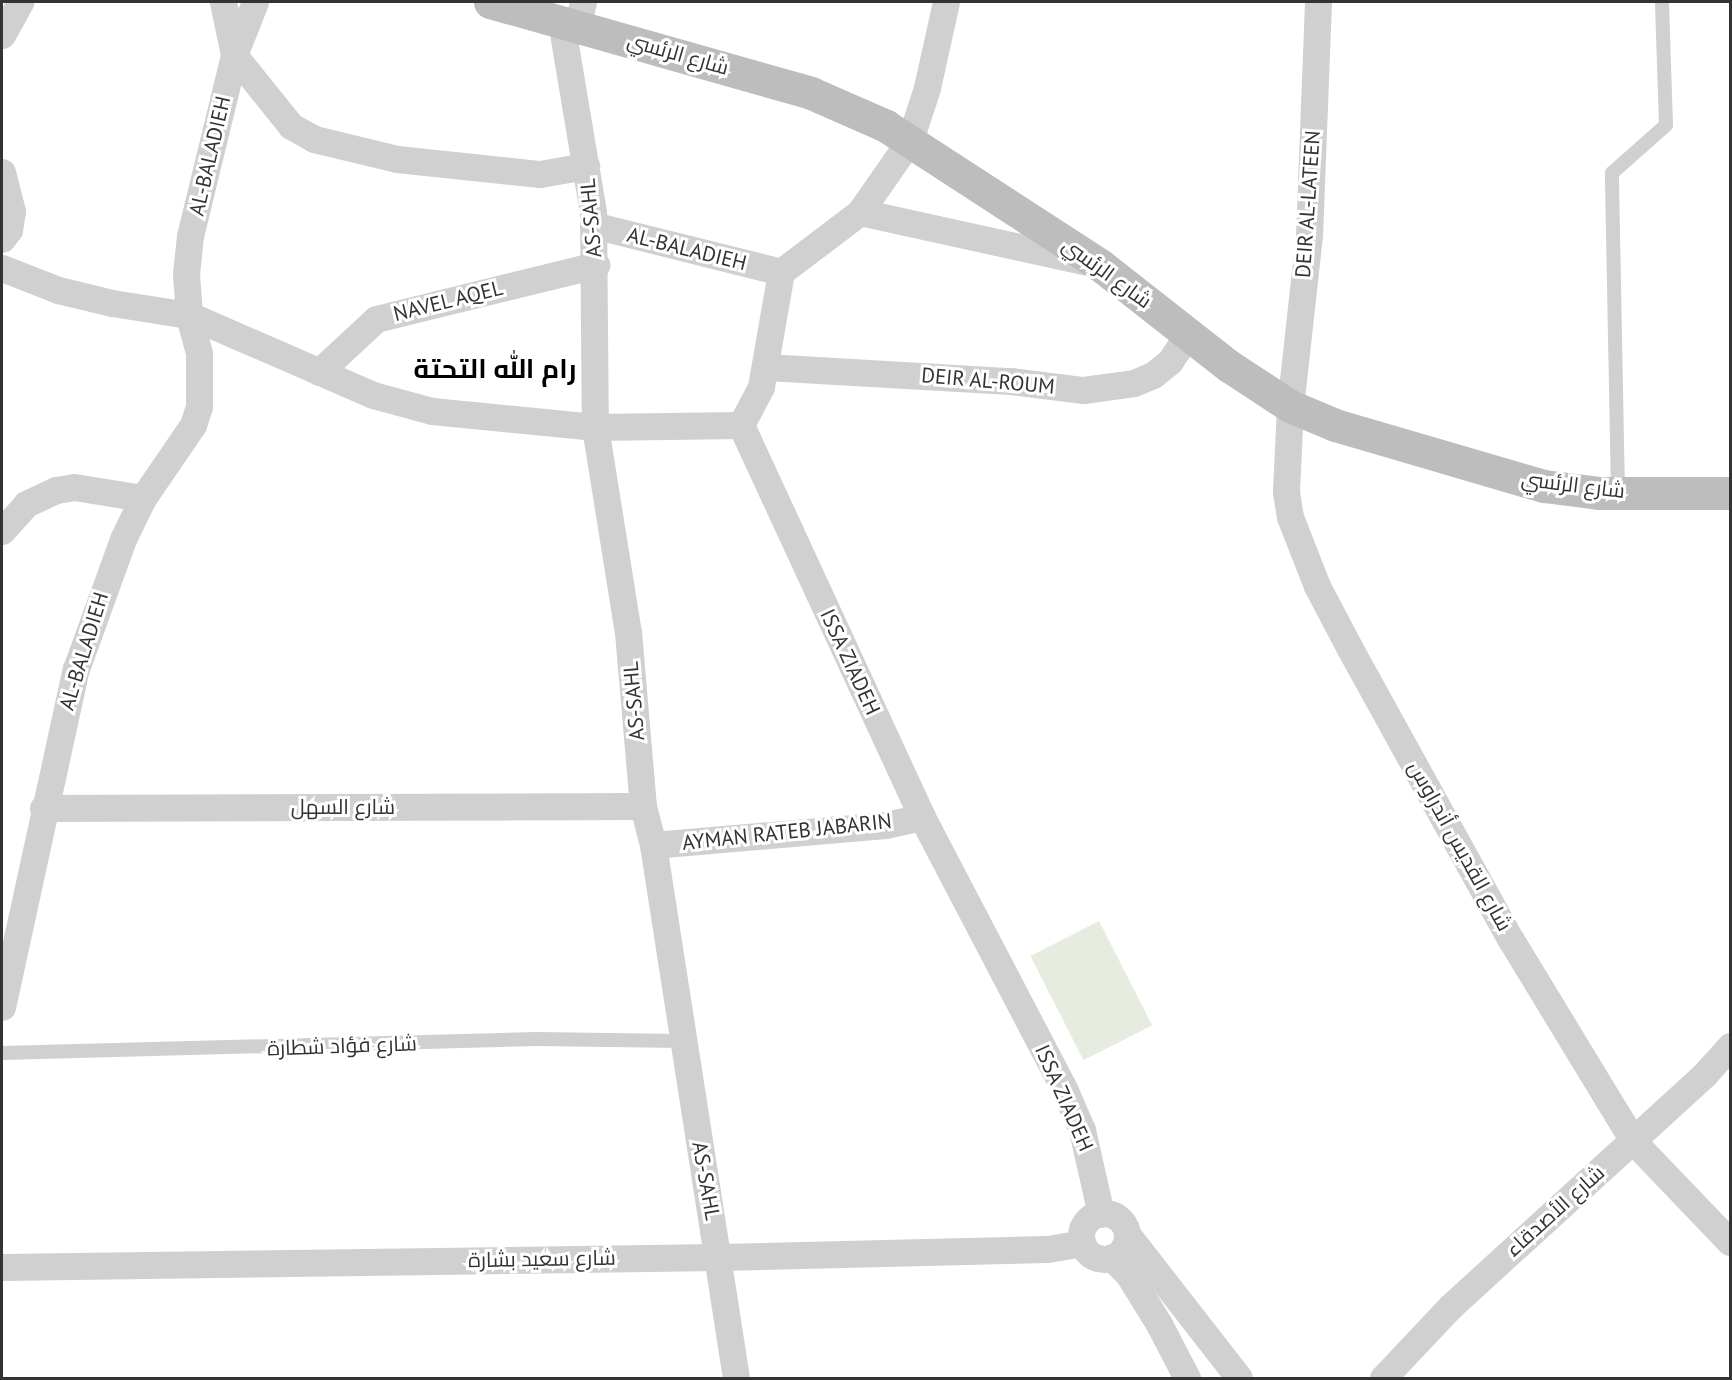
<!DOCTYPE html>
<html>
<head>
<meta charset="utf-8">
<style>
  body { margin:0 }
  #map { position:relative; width:1732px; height:1380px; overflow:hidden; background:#fff; font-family:"PT Sans",Cairo,sans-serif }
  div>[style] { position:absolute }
  .green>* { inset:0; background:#e6ecdf; transform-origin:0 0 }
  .service>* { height:14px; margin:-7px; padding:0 7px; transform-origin:7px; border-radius:7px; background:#d0d0d0 }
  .minor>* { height:27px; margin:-13.5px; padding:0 13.5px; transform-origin:13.5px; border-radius:13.5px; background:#d0d0d0 }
  .minor>.ring { margin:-13.5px; padding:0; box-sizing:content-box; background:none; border:27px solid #d0d0d0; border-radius:50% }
  .secondary>* { height:33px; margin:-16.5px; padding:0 16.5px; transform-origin:16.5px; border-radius:16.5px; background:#bdbdbd }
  span { translate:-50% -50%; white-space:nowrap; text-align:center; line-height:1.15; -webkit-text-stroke:6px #fff; paint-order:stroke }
  .street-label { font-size:21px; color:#333 }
  .district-label { font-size:27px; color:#000; font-weight:700 }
  .frame { position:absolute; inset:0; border:3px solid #333; pointer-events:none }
</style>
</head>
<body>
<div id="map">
  <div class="green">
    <div style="left:1099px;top:921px;width:117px;height:77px;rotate:63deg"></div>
  </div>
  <div class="service">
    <div style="left:1618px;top:493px;width:320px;rotate:-91.1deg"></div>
    <div style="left:1612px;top:173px;width:72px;rotate:-41.6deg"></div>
    <div style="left:1666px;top:125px;width:123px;rotate:-91.9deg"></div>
    <div style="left:2px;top:1053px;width:534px;rotate:-1.5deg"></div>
    <div style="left:536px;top:1039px;width:146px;rotate:0.8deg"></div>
  </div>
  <div class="minor">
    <div style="left:223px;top:2px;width:54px;rotate:78.3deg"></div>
    <div style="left:234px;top:55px;width:91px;rotate:51.2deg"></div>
    <div style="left:291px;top:126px;width:26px;rotate:29deg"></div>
    <div style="left:314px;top:139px;width:85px;rotate:13.5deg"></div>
    <div style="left:397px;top:159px;width:144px;rotate:6deg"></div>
    <div style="left:540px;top:174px;width:47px;rotate:-9.9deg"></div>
    <div style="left:946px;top:2px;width:88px;rotate:102.5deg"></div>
    <div style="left:927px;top:88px;width:55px;rotate:108.1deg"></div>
    <div style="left:910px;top:140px;width:88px;rotate:124.8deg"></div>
    <div style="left:860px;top:212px;width:99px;rotate:142.8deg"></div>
    <div style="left:781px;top:272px;width:117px;rotate:99.9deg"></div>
    <div style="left:761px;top:387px;width:43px;rotate:117.8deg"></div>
    <div style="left:741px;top:425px;width:432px;rotate:65.2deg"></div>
    <div style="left:922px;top:817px;width:309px;rotate:62.4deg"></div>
    <div style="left:1065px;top:1091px;width:43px;rotate:66.4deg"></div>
    <div style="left:1082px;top:1130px;width:86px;rotate:77.3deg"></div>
    <div style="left:1318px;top:2px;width:233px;rotate:92.2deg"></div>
    <div style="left:1309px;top:235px;width:172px;rotate:96.3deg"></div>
    <div style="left:1290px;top:406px;width:86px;rotate:92.7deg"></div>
    <div style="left:1286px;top:492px;width:25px;rotate:81deg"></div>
    <div style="left:1290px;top:517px;width:74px;rotate:68.6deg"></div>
    <div style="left:1317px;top:586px;width:69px;rotate:62.3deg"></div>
    <div style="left:1349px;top:647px;width:335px;rotate:61.1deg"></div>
    <div style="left:1511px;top:940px;width:235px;rotate:58.7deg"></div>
    <div style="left:1633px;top:1141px;width:140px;rotate:46.2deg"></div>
    <div style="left:561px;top:21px;width:195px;rotate:80.5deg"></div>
    <div style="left:593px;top:213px;width:214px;rotate:89.5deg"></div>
    <div style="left:595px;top:427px;width:208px;rotate:80.9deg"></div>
    <div style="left:628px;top:632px;width:175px;rotate:85.1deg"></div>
    <div style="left:643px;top:806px;width:40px;rotate:75.6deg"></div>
    <div style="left:653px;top:845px;width:539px;rotate:81.15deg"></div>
    <div style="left:577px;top:26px;width:25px;rotate:-76deg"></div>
    <div style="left:2px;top:35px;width:38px;rotate:-61deg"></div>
    <div style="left:2px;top:172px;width:40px;rotate:75.6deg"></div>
    <div style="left:12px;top:211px;width:19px;rotate:99deg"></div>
    <div style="left:9px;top:230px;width:11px;rotate:128deg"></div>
    <div style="left:860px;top:212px;width:232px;rotate:12.4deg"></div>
    <div style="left:593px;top:225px;width:194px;rotate:14deg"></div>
    <div style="left:2px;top:268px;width:60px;rotate:21.4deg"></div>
    <div style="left:58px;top:290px;width:56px;rotate:13.5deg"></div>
    <div style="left:112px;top:303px;width:78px;rotate:8.9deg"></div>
    <div style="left:189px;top:315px;width:201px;rotate:23.5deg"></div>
    <div style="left:373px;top:395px;width:61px;rotate:15.2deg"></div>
    <div style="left:432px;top:411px;width:164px;rotate:5.6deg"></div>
    <div style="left:595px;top:427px;width:146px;rotate:-0.8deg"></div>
    <div style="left:766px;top:367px;width:245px;rotate:3.3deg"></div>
    <div style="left:1011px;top:381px;width:73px;rotate:7.1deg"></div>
    <div style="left:1083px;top:390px;width:51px;rotate:-7.8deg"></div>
    <div style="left:1134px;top:383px;width:21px;rotate:-23deg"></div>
    <div style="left:1153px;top:375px;width:22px;rotate:-39deg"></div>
    <div style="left:1170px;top:361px;width:32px;rotate:-56deg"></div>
    <div style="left:319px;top:372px;width:78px;rotate:-42.9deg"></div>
    <div style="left:376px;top:319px;width:227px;rotate:-13.8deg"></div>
    <div style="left:2px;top:531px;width:36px;rotate:-48deg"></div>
    <div style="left:26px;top:504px;width:33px;rotate:-25deg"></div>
    <div style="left:56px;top:490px;width:18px;rotate:-9deg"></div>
    <div style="left:74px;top:487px;width:70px;rotate:9.1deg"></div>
    <div style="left:43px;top:808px;width:600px;rotate:-0.19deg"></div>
    <div style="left:653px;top:845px;width:233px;rotate:-4.9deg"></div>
    <div style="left:885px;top:825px;width:38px;rotate:-12deg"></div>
    <div style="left:2px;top:1007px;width:346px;rotate:-77.7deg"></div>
    <div style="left:76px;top:669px;width:138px;rotate:-70.1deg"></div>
    <div style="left:123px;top:539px;width:46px;rotate:-64deg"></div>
    <div style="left:143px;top:498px;width:88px;rotate:-55.6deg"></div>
    <div style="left:193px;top:425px;width:19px;rotate:-72deg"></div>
    <div style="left:199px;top:407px;width:54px;rotate:-90deg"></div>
    <div style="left:199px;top:353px;width:39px;rotate:-105deg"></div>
    <div style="left:189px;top:315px;width:41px;rotate:-94.2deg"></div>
    <div style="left:186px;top:274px;width:38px;rotate:-84deg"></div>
    <div style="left:190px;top:236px;width:186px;rotate:-76.3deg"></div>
    <div style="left:234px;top:55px;width:57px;rotate:-68.4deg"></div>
    <div class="ring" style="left:1081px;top:1213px;width:19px;height:19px"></div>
    <div style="left:1127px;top:1234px;width:182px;rotate:52.1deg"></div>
    <div style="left:1112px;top:1258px;width:23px;rotate:45deg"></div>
    <div style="left:1128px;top:1274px;width:59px;rotate:58.2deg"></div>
    <div style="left:1159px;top:1324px;width:61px;rotate:62.6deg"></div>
    <div style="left:2px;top:1267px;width:716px;rotate:-0.8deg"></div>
    <div style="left:718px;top:1257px;width:330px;rotate:-1.4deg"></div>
    <div style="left:1048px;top:1249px;width:35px;rotate:-10deg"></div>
    <div style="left:1383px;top:1378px;width:98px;rotate:-46.7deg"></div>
    <div style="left:1450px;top:1307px;width:344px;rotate:-42.4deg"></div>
    <div style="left:1704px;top:1075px;width:39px;rotate:-48deg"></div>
  </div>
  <div class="secondary">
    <div style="left:490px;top:2px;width:334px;rotate:15.8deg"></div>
    <div style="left:811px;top:93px;width:82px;rotate:23.7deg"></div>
    <div style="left:886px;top:126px;width:255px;rotate:33deg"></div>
    <div style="left:1100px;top:265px;width:164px;rotate:38.1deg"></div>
    <div style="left:1229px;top:366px;width:73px;rotate:33.3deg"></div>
    <div style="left:1290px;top:406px;width:49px;rotate:22.9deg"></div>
    <div style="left:1335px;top:425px;width:218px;rotate:16.3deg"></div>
    <div style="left:1544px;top:486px;width:55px;rotate:7.3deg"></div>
    <div style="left:1599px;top:493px;width:131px"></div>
  </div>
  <div class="street-label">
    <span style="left:678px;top:54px;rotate:16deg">شارع الرئسي</span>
    <span style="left:210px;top:156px;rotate:-77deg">AL-BALADIEH</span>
    <span style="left:1308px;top:204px;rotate:-86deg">DEIR AL-LATEEN</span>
    <span style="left:591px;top:218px;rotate:-95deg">AS-SAHL</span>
    <span style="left:687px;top:249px;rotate:14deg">AL-BALADIEH</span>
    <span style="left:1107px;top:273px;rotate:36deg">شارع الرئسي</span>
    <span style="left:448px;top:301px;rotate:-14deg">NAVEL AQEL</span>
    <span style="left:988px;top:381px;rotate:5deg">DEIR AL-ROUM</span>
    <span style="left:1573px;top:485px;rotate:7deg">شارع الرئسي</span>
    <span style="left:84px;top:651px;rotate:-73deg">AL-BALADIEH</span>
    <span style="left:850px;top:662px;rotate:65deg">ISSA ZIADEH</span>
    <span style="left:634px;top:701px;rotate:-95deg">AS-SAHL</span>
    <span style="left:343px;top:807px">شارع السهل</span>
    <span style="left:787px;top:832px;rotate:-6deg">AYMAN RATEB JABARIN</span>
    <span style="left:1460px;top:846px;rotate:61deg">شارع القديس أندراوس</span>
    <span style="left:342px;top:1046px;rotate:-2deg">شارع فؤاد شطارة</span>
    <span style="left:1064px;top:1098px;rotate:66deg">ISSA ZIADEH</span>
    <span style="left:706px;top:1181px;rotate:80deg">AS-SAHL</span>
    <span style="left:1555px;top:1211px;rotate:-42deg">شارع الأصدقاء</span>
    <span style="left:542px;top:1259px;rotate:-1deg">شارع سعيد بشارة</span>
  </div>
  <div class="district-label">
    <span style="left:495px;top:369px">رام الله التحتة</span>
  </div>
  <div class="frame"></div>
</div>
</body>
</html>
